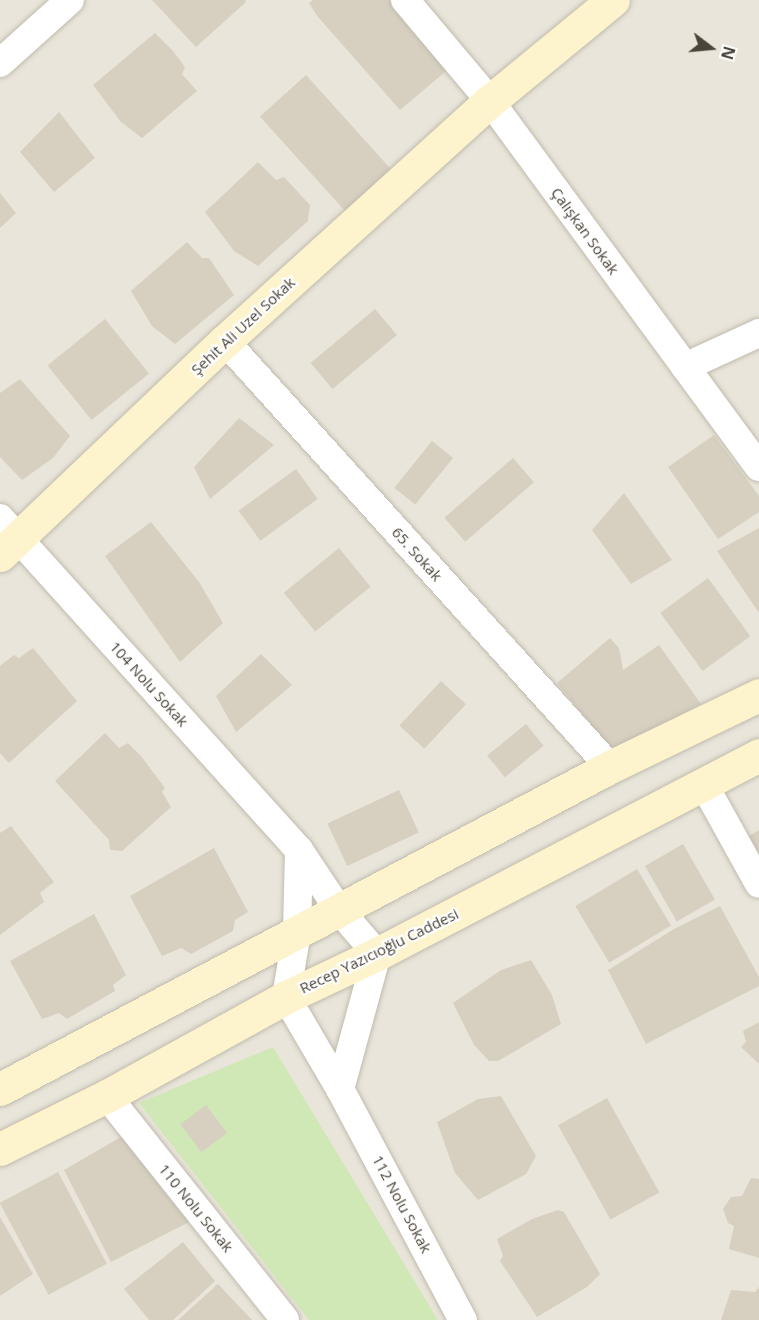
<!DOCTYPE html>
<html>
<head>
<meta charset="utf-8">
<style>
  body { margin:0 }
  #map { position:relative; width:759px; height:1320px; overflow:hidden; background:#f5f3ec; font-family:"Open Sans",sans-serif }
  div>[style] { position:absolute }
  .residential>* { inset:0; background:#e9e5da; transform-origin:0 0 }
  .green>* { inset:0; background:#cfe8b6 }
  .building>* { inset:0; background:#d7d0c1; transform-origin:0 0 }
  .roads { filter:drop-shadow(0 0 2px #c1bbae) drop-shadow(0 0 2px #c1bbae) }
  .street>* { height:28px; margin:-14px; padding:0 14px; transform-origin:14px; border-radius:14px; background:#fff }
  .secondary>* { height:33px; margin:-16.5px; padding:0 16.5px; transform-origin:16.5px; border-radius:16.5px; background:#fdf4ce }
  span { translate:-50% -50%; white-space:nowrap; text-align:center; line-height:1.15; -webkit-text-stroke:4.5px #fff; paint-order:stroke }
  .street-label { font-size:15px; color:#4a4439 }
  .north { position:absolute; left:681px; top:18px; width:60px; height:60px; -webkit-text-stroke:4px #fff; paint-order:stroke; rotate:106deg; font-size:16px; font-weight:700; line-height:24px; text-align:center; color:#4a4439 }
  .north::after { content:''; display:block; margin:auto; width:21px; height:27px; background:#4a4439; clip-path:polygon(50% 0,100% 100%,50% 72%,0 100%) }
</style>
</head>
<body>
<div id="map">
  <div class="residential">
    <div style="left:0;top:0;width:759px;height:1320px"></div>
  </div>
  <div class="green">
    <div style="clip-path:polygon(273px 1047px,438px 1320px,309px 1320px,139px 1103px)"></div>
  </div>
  <div class="building">
    <div style="clip-path:polygon(152px 0,245px 0,246px 2px,196px 47px)"></div>
    <div style="clip-path:polygon(313px 0,395px 0,451px 67px,400px 110px,318px 17px,309px 3px)"></div>
    <div style="clip-path:polygon(155px 33px,173px 51px,185px 67px,182px 74px,197px 91px,142px 138px,121px 122px,93px 85px)"></div>
    <div style="left:306px;top:75px;width:130px;height:62px;rotate:48deg"></div>
    <div style="clip-path:polygon(59px 112px,95px 158px,54px 192px,20px 152px)"></div>
    <div style="clip-path:polygon(258px 162px,276px 180px,284px 177px,310px 205px,308px 221px,258px 266px,234px 251px,205px 212px)"></div>
    <div style="clip-path:polygon(0 193px,16px 213px,0 228px)"></div>
    <div style="clip-path:polygon(187px 242px,202px 258px,209px 258px,234px 295px,175px 344px,152px 326px,131px 291px)"></div>
    <div style="left:375px;top:309px;width:34px;height:84px;rotate:50deg"></div>
    <div style="left:105px;top:319px;width:70px;height:74px;rotate:51deg"></div>
    <div style="clip-path:polygon(20px 379px,70px 436px,53px 458px,22px 480px,0 457px,0 393px)"></div>
    <div style="clip-path:polygon(239px 418px,274px 445px,210px 499px,194px 467px)"></div>
    <div style="clip-path:polygon(714px 435px,759px 496px,759px 512px,718px 539px,668px 467px)"></div>
    <div style="left:432px;top:441px;width:27px;height:60px;rotate:39deg"></div>
    <div style="left:513px;top:458px;width:32px;height:91px;rotate:49deg"></div>
    <div style="left:296px;top:469px;width:37px;height:71px;rotate:54deg"></div>
    <div style="clip-path:polygon(624px 493px,672px 560px,631px 584px,592px 530px)"></div>
    <div style="clip-path:polygon(151px 522px,199px 582px,223px 623px,180px 662px,105px 556px)"></div>
    <div style="clip-path:polygon(759px 528px,759px 613px,717px 551px)"></div>
    <div style="left:339px;top:548px;width:50px;height:71px;rotate:51deg"></div>
    <div style="left:708px;top:578px;width:72px;height:59px;rotate:54deg"></div>
    <div style="clip-path:polygon(610px 638px,619px 648px,623px 670px,659px 645px,701px 704px,612px 750px,557px 683px)"></div>
    <div style="clip-path:polygon(33px 648px,77px 701px,9px 763px,0 753px,0 666px,14px 655px,19px 658px)"></div>
    <div style="clip-path:polygon(261px 654px,292px 685px,236px 732px,216px 696px)"></div>
    <div style="left:441px;top:681px;width:34px;height:61px;rotate:43deg"></div>
    <div style="left:526px;top:724px;width:28px;height:50px;rotate:51deg"></div>
    <div style="clip-path:polygon(105px 733px,119px 748px,128px 743px,141px 756px,165px 788px,162px 792px,171px 807px,122px 851px,110px 850px,109px 840px,55px 781px)"></div>
    <div style="left:399px;top:790px;width:47px;height:79px;rotate:65deg"></div>
    <div style="clip-path:polygon(11px 826px,54px 882px,40px 893px,44px 902px,0 935px,0 833px)"></div>
    <div style="clip-path:polygon(759px 830px,759px 857px,749px 836px)"></div>
    <div style="left:683px;top:844px;width:64px;height:44px;rotate:60deg"></div>
    <div style="clip-path:polygon(214px 848px,248px 912px,235px 920px,233px 931px,191px 954px,181px 948px,162px 956px,130px 896px)"></div>
    <div style="left:637px;top:869px;width:66px;height:72px;rotate:59deg"></div>
    <div style="clip-path:polygon(720px 906px,759px 977px,759px 986px,646px 1044px,608px 970px,674px 929px)"></div>
    <div style="clip-path:polygon(94px 914px,126px 975px,113px 985px,115px 991px,67px 1019px,59px 1013px,42px 1019px,10px 961px)"></div>
    <div style="clip-path:polygon(531px 960px,552px 995px,561px 1024px,498px 1061px,489px 1061px,474px 1045px,453px 1003px,501px 970px)"></div>
    <div style="clip-path:polygon(759px 1022px,759px 1064px,741px 1047px,746px 1042px,743px 1031px)"></div>
    <div style="clip-path:polygon(501px 1096px,536px 1156px,526px 1174px,478px 1200px,455px 1173px,437px 1122px,478px 1099px)"></div>
    <div style="left:607px;top:1098px;width:108px;height:56px;rotate:61deg"></div>
    <div style="left:206px;top:1105px;width:35px;height:32px;rotate:53deg"></div>
    <div style="clip-path:polygon(126px 1134px,189px 1222px,111px 1262px,64px 1170px)"></div>
    <div style="left:58px;top:1172px;width:104px;height:66px;rotate:62deg"></div>
    <div style="clip-path:polygon(751px 1178px,759px 1179px,759px 1258px,729px 1249px,734px 1226px,728px 1223px,723px 1209px,731px 1197px,742px 1196px)"></div>
    <div style="clip-path:polygon(558px 1210px,564px 1212px,600px 1274px,587px 1287px,537px 1317px,500px 1261px,503px 1256px,497px 1239px,532px 1219px)"></div>
    <div style="clip-path:polygon(0 1217px,33px 1274px,0 1296px)"></div>
    <div style="clip-path:polygon(183px 1242px,215px 1281px,173px 1320px,149px 1320px,124px 1289px)"></div>
    <div style="clip-path:polygon(218px 1284px,252px 1320px,178px 1320px)"></div>
    <div style="clip-path:polygon(759px 1287px,759px 1320px,721px 1320px,731px 1290px,755px 1292px)"></div>
  </div>
  <div class="roads">
    <div class="street">
      <div style="left:405px;top:0;width:132px;rotate:49.9deg"></div>
      <div style="left:490px;top:101px;width:454px;rotate:53.7deg"></div>
      <div style="left:0;top:63px;width:94px;rotate:-42deg"></div>
      <div style="left:225px;top:341px;width:574px;rotate:47.89deg"></div>
      <div style="left:685px;top:367px;width:81px;rotate:-24.7deg"></div>
      <div style="left:0;top:518px;width:447px;rotate:48deg"></div>
      <div style="left:299px;top:850px;width:72px;rotate:56.3deg"></div>
      <div style="left:339px;top:910px;width:58px;rotate:49.2deg"></div>
      <div style="left:377px;top:954px;width:140px;rotate:105.3deg"></div>
      <div style="left:703px;top:783px;width:115px;rotate:61deg"></div>
      <div style="left:299px;top:850px;width:82px;rotate:91.4deg"></div>
      <div style="left:297px;top:932px;width:66px;rotate:99.6deg"></div>
      <div style="left:286px;top:997px;width:107px;rotate:59.6deg"></div>
      <div style="left:340px;top:1089px;width:262px;rotate:62deg"></div>
      <div style="left:107px;top:1096px;width:286px;rotate:51.5deg"></div>
    </div>
    <div class="secondary">
      <div style="left:0;top:555px;width:311px;rotate:-43.6deg"></div>
      <div style="left:225px;top:341px;width:358px;rotate:-42.2deg"></div>
      <div style="left:490px;top:101px;width:159px;rotate:-39.4deg"></div>
      <div style="left:0;top:1089px;width:690px;rotate:-27.83deg"></div>
      <div style="left:610px;top:767px;width:165px;rotate:-25.8deg"></div>
      <div style="left:0;top:1149px;width:119px;rotate:-26.4deg"></div>
      <div style="left:107px;top:1096px;width:205px;rotate:-28.9deg"></div>
      <div style="left:286px;top:997px;width:101px;rotate:-25.3deg"></div>
      <div style="left:377px;top:954px;width:431px;rotate:-27.5deg"></div>
    </div>
  </div>
  <div class="street-label">
    <span style="left:585px;top:231px;rotate:54deg">Çalışkan Sokak</span>
    <span style="left:243px;top:326px;rotate:-43deg">Şehit Ali Uzel Sokak</span>
    <span style="left:417px;top:554px;rotate:48deg">65. Sokak</span>
    <span style="left:149px;top:684px;rotate:48deg">104 Nolu Sokak</span>
    <span style="left:379px;top:951px;rotate:-26deg">Recep Yazıcıoğlu Caddesi</span>
    <span style="left:402px;top:1204px;rotate:62deg">112 Nolu Sokak</span>
    <span style="left:196px;top:1208px;rotate:51deg">110 Nolu Sokak</span>
  </div>
  <div class="north">N</div>
</div>
</body>
</html>
